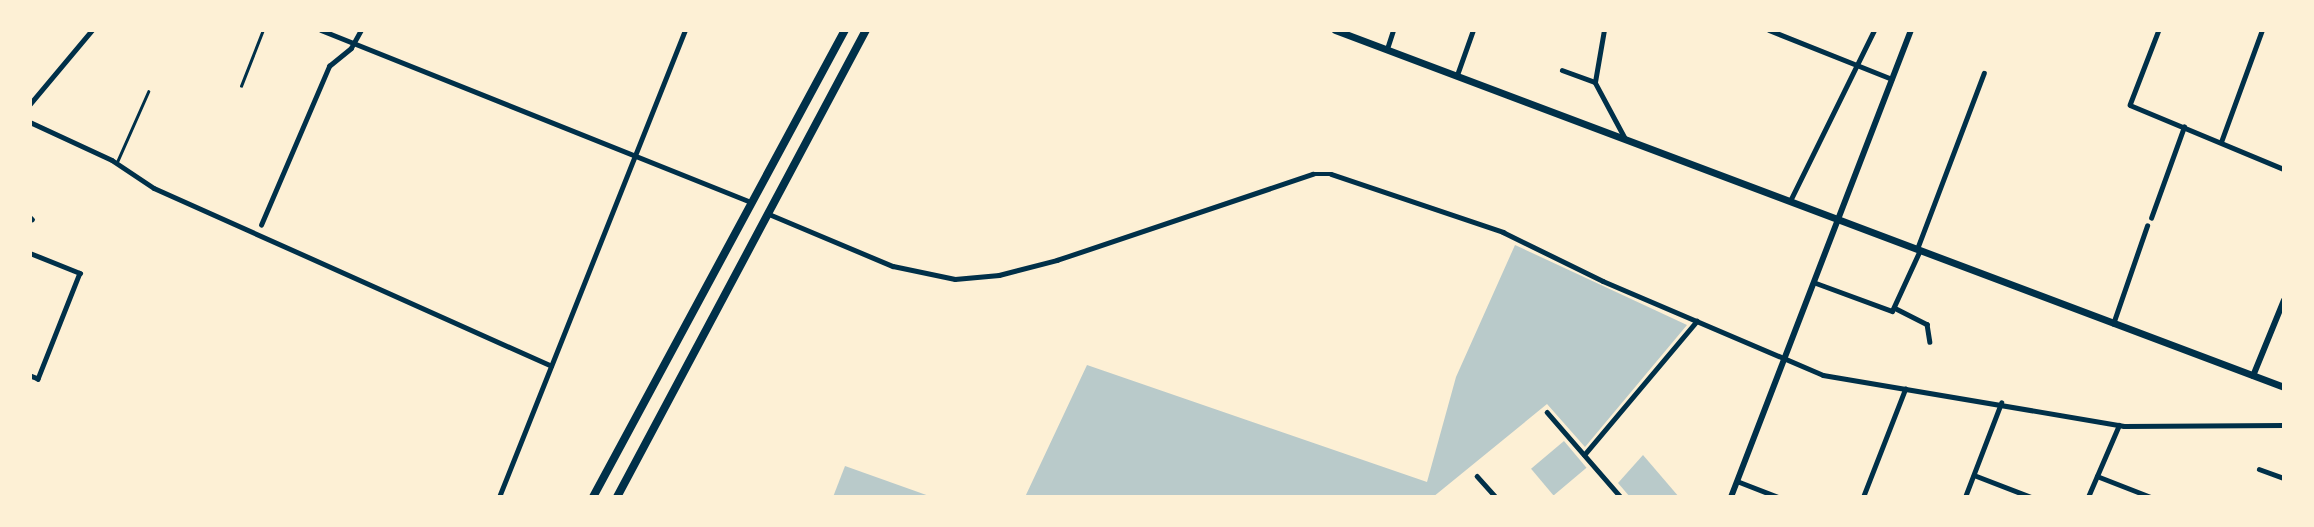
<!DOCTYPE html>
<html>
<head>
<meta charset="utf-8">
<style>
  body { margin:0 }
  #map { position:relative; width:2314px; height:527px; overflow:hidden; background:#fdf0d5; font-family:"PT Serif",serif }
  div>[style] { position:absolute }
  .green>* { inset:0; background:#b9caca; transform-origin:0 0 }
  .service>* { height:2.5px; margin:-1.25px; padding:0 1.25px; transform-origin:1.25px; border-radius:1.25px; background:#003049 }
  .minor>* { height:4.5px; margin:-2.25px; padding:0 2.25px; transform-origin:2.25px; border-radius:2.25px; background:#003049 }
  .tertiary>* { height:6px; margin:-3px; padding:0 3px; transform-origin:3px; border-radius:3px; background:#003049 }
  .secondary>* { height:7px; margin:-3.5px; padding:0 3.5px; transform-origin:3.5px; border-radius:3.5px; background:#003049 }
  .primary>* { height:8px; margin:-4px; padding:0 4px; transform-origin:4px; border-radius:4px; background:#003049 }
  span { translate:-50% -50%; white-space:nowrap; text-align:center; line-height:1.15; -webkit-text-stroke:6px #fdf0d5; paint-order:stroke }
  .frame { position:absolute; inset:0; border:32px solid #fdf0d5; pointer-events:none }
</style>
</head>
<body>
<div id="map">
  <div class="green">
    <div style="clip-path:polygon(1515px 245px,1687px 325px,1585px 447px,1547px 404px,1433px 497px,1025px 497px,1087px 365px,1427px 482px,1456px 377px)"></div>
    <div style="left:1564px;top:441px;width:35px;height:43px;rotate:50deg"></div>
    <div style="clip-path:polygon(1643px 455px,1679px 497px,1630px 497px,1618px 483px)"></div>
    <div style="clip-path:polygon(845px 466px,932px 497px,833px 497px)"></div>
  </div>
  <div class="service">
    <div style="left:241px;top:86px;width:60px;rotate:-68.6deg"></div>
    <div style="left:117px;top:162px;width:77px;rotate:-66.1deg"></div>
  </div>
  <div class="minor">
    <div style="left:321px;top:30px;width:464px;rotate:21.8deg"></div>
    <div style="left:1769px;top:30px;width:132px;rotate:21.7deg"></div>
    <div style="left:2159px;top:30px;width:80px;rotate:111.1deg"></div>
    <div style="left:2130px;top:105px;width:167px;rotate:22.6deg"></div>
    <div style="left:1387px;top:49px;width:20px;rotate:-72deg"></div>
    <div style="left:1562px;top:70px;width:35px;rotate:20deg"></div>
    <div style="left:1595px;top:82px;width:64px;rotate:61.8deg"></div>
    <div style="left:1457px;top:75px;width:48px;rotate:-70.4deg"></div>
    <div style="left:1595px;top:82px;width:53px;rotate:-80.2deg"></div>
    <div style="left:30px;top:104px;width:97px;rotate:-50deg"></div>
    <div style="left:30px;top:122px;width:90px;rotate:24.9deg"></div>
    <div style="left:112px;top:160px;width:50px;rotate:33.7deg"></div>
    <div style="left:154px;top:188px;width:435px;rotate:24.1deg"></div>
    <div style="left:2221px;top:142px;width:119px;rotate:-69.9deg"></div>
    <div style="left:1790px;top:201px;width:191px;rotate:-63.8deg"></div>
    <div style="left:769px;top:214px;width:134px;rotate:22.8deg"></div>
    <div style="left:893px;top:266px;width:63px;rotate:11.8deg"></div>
    <div style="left:955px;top:279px;width:44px;rotate:-5.2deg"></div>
    <div style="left:999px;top:275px;width:60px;rotate:-14.5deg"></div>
    <div style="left:1057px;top:260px;width:270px;rotate:-18.6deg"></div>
    <div style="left:1313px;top:174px;width:18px"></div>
    <div style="left:1331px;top:174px;width:182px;rotate:18.6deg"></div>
    <div style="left:1503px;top:232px;width:111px;rotate:26.1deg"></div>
    <div style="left:1603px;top:281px;width:239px;rotate:23.1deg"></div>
    <div style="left:1823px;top:375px;width:305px;rotate:9.6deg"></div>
    <div style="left:2124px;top:426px;width:160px;rotate:-0.4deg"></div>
    <div style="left:30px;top:217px;width:3px;rotate:45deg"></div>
    <div style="left:2151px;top:218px;width:97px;rotate:-70.1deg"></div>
    <div style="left:261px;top:225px;width:173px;rotate:-66.8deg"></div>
    <div style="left:329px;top:66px;width:28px;rotate:-39deg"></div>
    <div style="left:351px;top:48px;width:21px;rotate:-61deg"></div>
    <div style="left:1917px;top:249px;width:188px;rotate:-69.2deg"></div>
    <div style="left:30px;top:253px;width:54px;rotate:21.8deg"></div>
    <div style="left:80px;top:273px;width:114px;rotate:111.6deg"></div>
    <div style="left:38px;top:379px;width:9px;rotate:-159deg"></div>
    <div style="left:1816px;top:283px;width:81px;rotate:20.2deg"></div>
    <div style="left:1892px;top:311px;width:67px;rotate:-65.3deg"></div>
    <div style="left:1895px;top:308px;width:36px;rotate:27deg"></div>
    <div style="left:1927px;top:324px;width:18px;rotate:81deg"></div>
    <div style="left:2113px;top:324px;width:104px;rotate:-70.9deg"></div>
    <div style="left:1547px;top:412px;width:113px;rotate:49deg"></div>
    <div style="left:1584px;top:455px;width:175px;rotate:-49.9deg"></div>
    <div style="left:2259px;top:469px;width:27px;rotate:20deg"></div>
    <div style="left:1974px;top:475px;width:61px;rotate:21.1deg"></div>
    <div style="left:1477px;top:476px;width:28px;rotate:48deg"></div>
    <div style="left:2097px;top:476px;width:58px;rotate:21.3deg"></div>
    <div style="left:1737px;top:481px;width:44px;rotate:21.3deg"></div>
    <div style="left:499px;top:497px;width:503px;rotate:-68.28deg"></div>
    <div style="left:1863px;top:497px;width:116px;rotate:-68.7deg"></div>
    <div style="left:1965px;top:497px;width:101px;rotate:-69deg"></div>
    <div style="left:2088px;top:497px;width:78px;rotate:-66.7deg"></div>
  </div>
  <div class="tertiary">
    <div style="left:2253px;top:376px;width:82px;rotate:-67.8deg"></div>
    <div style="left:1731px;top:497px;width:500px;rotate:-68.92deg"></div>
  </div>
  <div class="secondary">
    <div style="left:1335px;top:30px;width:1014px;rotate:20.62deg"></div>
  </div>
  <div class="primary">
    <div style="left:593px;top:497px;width:531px;rotate:-61.65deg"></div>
    <div style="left:617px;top:497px;width:529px;rotate:-61.93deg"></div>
  </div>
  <div class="frame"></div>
</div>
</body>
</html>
